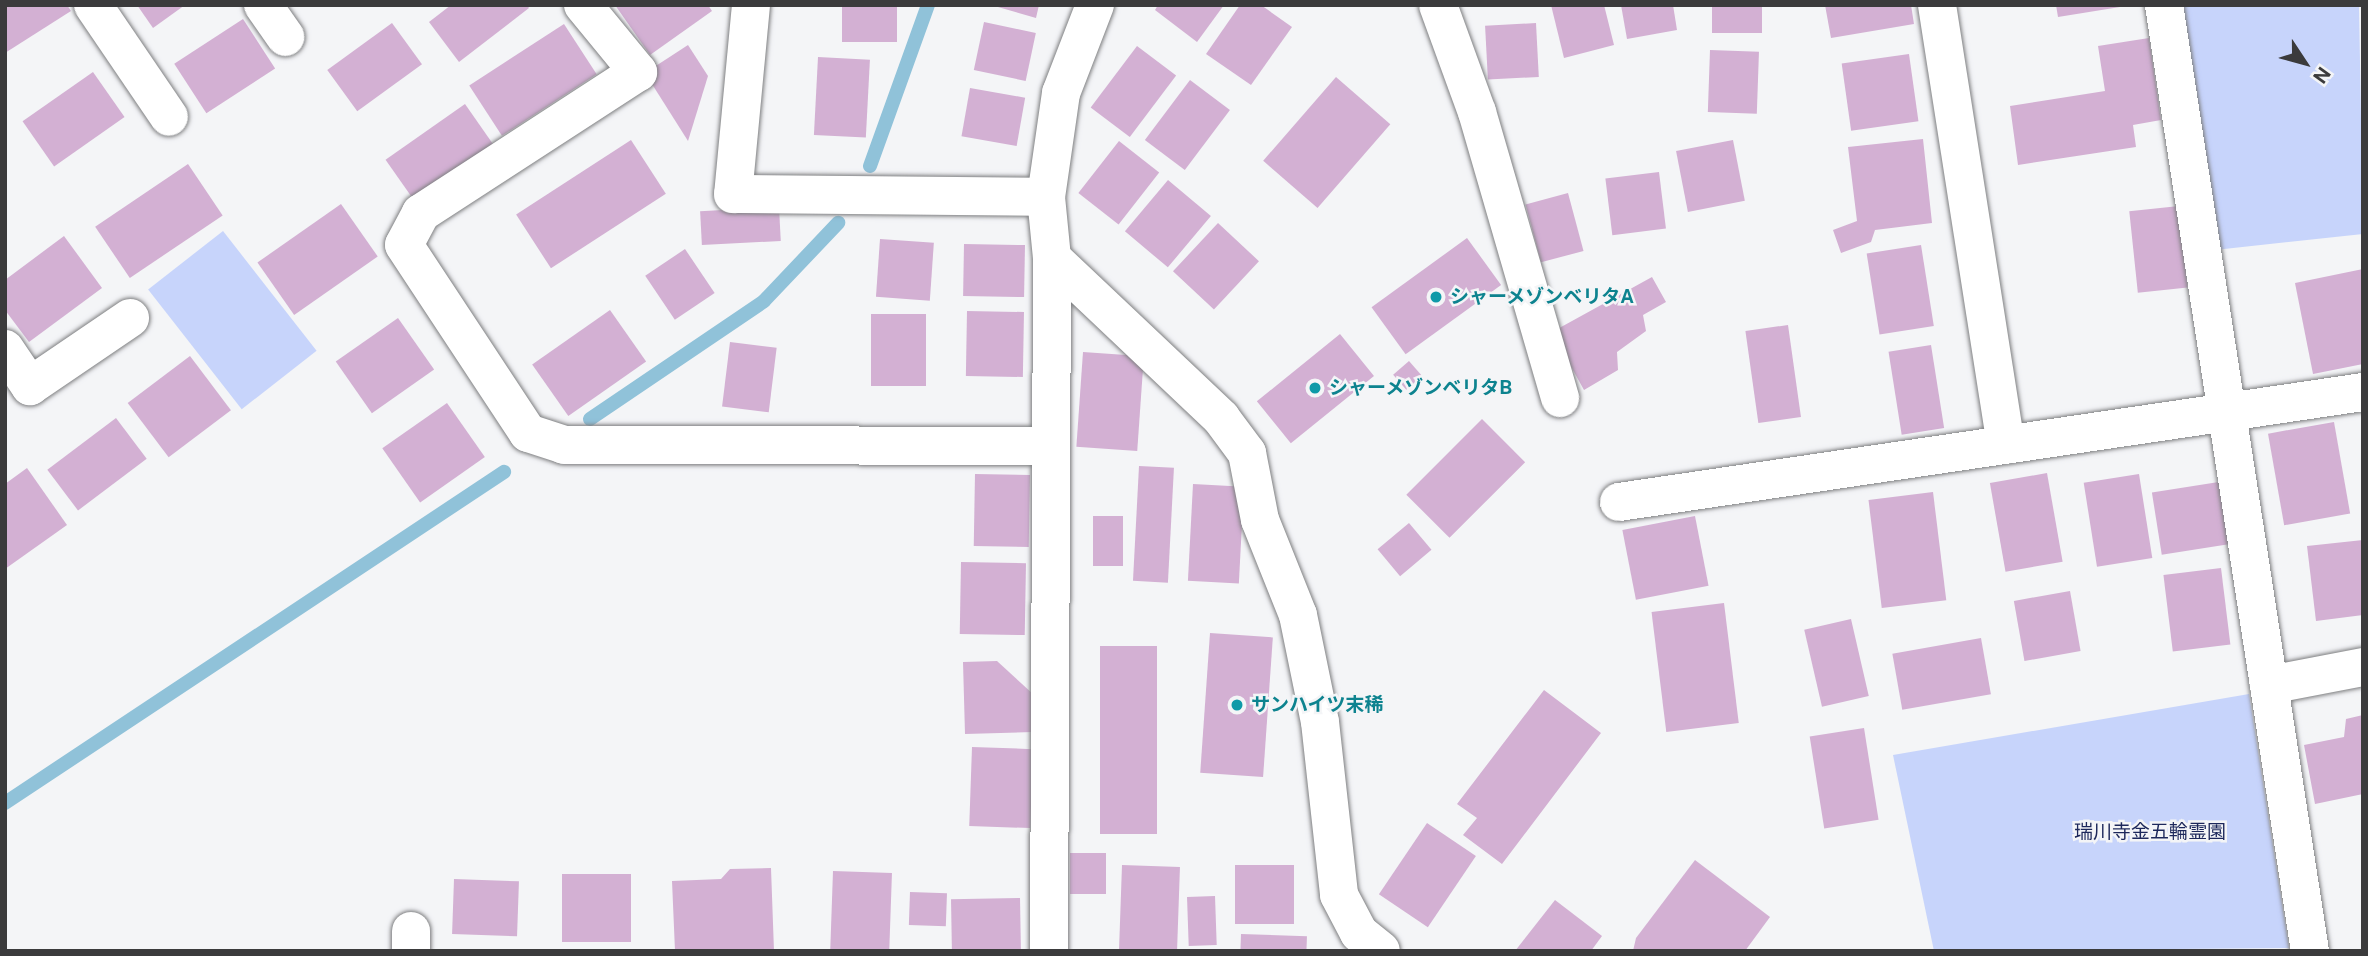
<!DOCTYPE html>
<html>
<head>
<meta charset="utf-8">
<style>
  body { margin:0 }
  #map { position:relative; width:2368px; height:956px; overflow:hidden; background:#f4f5f7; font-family:"Public Sans","Noto Sans JP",sans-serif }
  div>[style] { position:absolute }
  .green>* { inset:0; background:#c7d4fb; transform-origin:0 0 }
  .stream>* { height:14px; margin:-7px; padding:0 7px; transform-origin:7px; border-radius:7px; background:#90c2d9 }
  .building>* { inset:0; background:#d3b0d3; transform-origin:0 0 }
  .roads { filter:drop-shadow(0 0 2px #7e7f81) drop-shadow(0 0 2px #7e7f81) }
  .minor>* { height:38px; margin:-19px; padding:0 19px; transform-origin:19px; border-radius:19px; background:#fff }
  .dots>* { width:19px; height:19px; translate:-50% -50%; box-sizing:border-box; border:4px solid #f4f5f7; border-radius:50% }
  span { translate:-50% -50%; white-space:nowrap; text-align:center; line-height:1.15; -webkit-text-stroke:5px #f4f5f7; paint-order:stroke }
  .culture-label { font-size:19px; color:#0d838f; font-weight:700 }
  .left { translate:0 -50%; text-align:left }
  .park-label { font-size:19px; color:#1d285b }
  .frame { position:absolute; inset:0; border:7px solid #3b3b3c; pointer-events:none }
  .north { position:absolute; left:2270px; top:28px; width:70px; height:70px; -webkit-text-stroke:5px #f4f5f7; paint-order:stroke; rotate:126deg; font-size:19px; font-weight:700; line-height:28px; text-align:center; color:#3b3b3c }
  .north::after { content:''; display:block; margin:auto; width:24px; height:32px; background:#3b3b3c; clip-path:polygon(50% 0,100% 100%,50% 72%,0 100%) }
</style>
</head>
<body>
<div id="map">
  <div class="green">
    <div style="clip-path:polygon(2178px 5px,2359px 5px,2363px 234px,2215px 250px)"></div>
    <div style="left:223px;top:231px;width:152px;height:95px;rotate:52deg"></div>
    <div style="clip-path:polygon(2249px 694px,2289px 948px,1934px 951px,1893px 755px)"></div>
  </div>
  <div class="stream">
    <div style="left:870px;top:166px;width:171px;rotate:-70.2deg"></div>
    <div style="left:590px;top:419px;width:210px;rotate:-34.1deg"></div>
    <div style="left:764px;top:301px;width:108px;rotate:-46.5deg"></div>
    <div style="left:5px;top:803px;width:599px;rotate:-33.56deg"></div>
  </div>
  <div class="building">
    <div style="clip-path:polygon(5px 5px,67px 5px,71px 11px,5px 53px)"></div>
    <div style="clip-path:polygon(137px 5px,185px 5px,153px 28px)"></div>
    <div style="clip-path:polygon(451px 5px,527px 5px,529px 8px,459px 62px,429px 22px)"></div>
    <div style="clip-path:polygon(615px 5px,708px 5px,712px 11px,650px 55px)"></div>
    <div style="left:842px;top:5px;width:55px;height:37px"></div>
    <div style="clip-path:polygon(991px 5px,1039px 5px,1036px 18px)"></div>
    <div style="clip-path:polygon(1158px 5px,1224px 5px,1197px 42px,1155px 10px)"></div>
    <div style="clip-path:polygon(1240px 5px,1261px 5px,1292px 27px,1251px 85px,1206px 54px)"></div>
    <div style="clip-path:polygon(1551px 5px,1604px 5px,1614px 45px,1564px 58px)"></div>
    <div style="clip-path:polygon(1621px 5px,1673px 5px,1677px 30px,1627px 39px)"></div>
    <div style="left:1712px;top:5px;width:50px;height:28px"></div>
    <div style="clip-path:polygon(1825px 5px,1911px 5px,1914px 24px,1831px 38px)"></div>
    <div style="clip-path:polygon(2056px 5px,2120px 5px,2120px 7px,2058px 17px)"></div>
    <div style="left:243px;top:19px;width:59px;height:82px;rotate:57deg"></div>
    <div style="left:984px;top:22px;width:53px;height:49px;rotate:12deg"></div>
    <div style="left:392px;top:23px;width:51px;height:80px;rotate:54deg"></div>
    <div style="left:1536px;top:23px;width:54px;height:51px;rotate:87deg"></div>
    <div style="left:564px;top:24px;width:60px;height:113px;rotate:57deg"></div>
    <div style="clip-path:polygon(2149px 38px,2161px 120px,2133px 125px,2136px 147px,2018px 165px,2010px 106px,2105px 91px,2098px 46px)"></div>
    <div style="clip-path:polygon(688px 45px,708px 76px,688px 141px,645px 73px)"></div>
    <div style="left:1137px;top:46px;width:49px;height:77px;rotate:37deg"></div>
    <div style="left:1710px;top:50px;width:49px;height:62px;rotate:2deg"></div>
    <div style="left:1909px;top:54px;width:68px;height:68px;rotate:82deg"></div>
    <div style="left:818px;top:57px;width:52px;height:78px;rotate:3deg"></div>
    <div style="left:93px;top:72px;width:55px;height:86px;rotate:55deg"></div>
    <div style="left:1336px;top:77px;width:72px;height:111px;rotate:41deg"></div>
    <div style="left:1190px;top:80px;width:50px;height:75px;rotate:37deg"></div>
    <div style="left:970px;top:88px;width:56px;height:49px;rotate:10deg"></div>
    <div style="left:465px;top:104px;width:49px;height:97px;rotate:55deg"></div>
    <div style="clip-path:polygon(1923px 139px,1932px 223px,1875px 230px,1871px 242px,1841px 253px,1833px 230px,1857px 221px,1848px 147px)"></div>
    <div style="left:631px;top:140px;width:64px;height:137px;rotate:57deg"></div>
    <div style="left:1733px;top:140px;width:62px;height:58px;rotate:79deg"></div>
    <div style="left:1119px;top:141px;width:51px;height:66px;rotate:38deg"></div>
    <div style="left:188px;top:164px;width:62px;height:112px;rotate:56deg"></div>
    <div style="left:1659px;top:172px;width:57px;height:54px;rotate:83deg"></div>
    <div style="left:1168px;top:180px;width:56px;height:67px;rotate:40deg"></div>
    <div style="left:1568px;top:193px;width:60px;height:44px;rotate:75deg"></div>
    <div style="left:341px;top:204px;width:64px;height:102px;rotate:55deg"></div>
    <div style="left:2179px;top:206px;width:82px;height:50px;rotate:84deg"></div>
    <div style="left:779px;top:207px;width:34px;height:79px;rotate:87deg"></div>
    <div style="left:1218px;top:223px;width:56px;height:66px;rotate:43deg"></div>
    <div style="clip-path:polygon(64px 236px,102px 288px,29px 342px,5px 310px,5px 280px)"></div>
    <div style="left:1467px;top:238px;width:58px;height:118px;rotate:54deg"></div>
    <div style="left:880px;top:239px;width:54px;height:58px;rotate:4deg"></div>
    <div style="left:964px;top:244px;width:61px;height:52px;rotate:1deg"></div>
    <div style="left:1921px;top:245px;width:82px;height:55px;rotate:81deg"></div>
    <div style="left:685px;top:249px;width:53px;height:48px;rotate:56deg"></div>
    <div style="clip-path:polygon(2363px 269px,2363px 364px,2313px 374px,2295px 283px)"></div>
    <div style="clip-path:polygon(1652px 277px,1666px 302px,1643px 315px,1646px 331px,1617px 352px,1618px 370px,1584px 390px,1552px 332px)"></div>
    <div style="left:610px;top:310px;width:63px;height:95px;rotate:55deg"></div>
    <div style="left:967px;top:311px;width:57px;height:65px;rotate:1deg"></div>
    <div style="left:871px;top:314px;width:55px;height:72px"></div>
    <div style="left:398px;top:318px;width:63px;height:76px;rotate:55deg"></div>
    <div style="left:1788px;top:325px;width:93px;height:43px;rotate:82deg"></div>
    <div style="left:1340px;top:334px;width:54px;height:107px;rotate:51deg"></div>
    <div style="left:730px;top:342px;width:47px;height:65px;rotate:7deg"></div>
    <div style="left:1931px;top:345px;width:84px;height:43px;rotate:81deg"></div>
    <div style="left:1083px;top:352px;width:61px;height:95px;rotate:4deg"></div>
    <div style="left:190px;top:356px;width:68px;height:78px;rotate:53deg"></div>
    <div style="left:1409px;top:361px;width:20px;height:21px;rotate:49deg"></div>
    <div style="left:447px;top:403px;width:66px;height:79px;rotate:55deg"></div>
    <div style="left:116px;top:418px;width:51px;height:86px;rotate:53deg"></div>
    <div style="left:1482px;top:419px;width:61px;height:107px;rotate:45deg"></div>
    <div style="left:2334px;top:422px;width:93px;height:67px;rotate:80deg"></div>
    <div style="left:1139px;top:466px;width:35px;height:115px;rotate:3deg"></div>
    <div style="clip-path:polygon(27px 468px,67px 525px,5px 569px,5px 484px)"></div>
    <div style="left:2047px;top:473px;width:90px;height:58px;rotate:80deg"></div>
    <div style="left:975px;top:474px;width:55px;height:72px;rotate:1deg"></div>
    <div style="left:2139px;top:474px;width:85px;height:56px;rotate:81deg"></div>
    <div style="left:2225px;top:481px;width:63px;height:74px;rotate:81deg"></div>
    <div style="left:1193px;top:484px;width:51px;height:97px;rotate:3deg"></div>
    <div style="left:1933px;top:492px;width:109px;height:65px;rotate:83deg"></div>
    <div style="left:1093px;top:516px;width:30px;height:50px"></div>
    <div style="left:1695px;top:516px;width:71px;height:74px;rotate:79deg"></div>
    <div style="left:1409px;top:523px;width:35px;height:41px;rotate:50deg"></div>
    <div style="clip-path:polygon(2363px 540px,2363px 615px,2316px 621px,2307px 546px)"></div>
    <div style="left:961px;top:562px;width:65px;height:72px;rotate:1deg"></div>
    <div style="left:2221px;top:568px;width:77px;height:58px;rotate:83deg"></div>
    <div style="left:2070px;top:591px;width:61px;height:57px;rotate:80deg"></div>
    <div style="left:1724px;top:603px;width:121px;height:73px;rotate:83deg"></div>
    <div style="left:1851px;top:619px;width:79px;height:48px;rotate:77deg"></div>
    <div style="left:1210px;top:633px;width:63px;height:140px;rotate:4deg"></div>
    <div style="left:1981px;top:638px;width:57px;height:90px;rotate:80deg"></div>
    <div style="left:1100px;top:646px;width:57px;height:188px"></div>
    <div style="clip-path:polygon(997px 661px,1033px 694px,1033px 732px,965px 734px,963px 662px)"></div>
    <div style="clip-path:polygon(1544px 690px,1601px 733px,1502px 864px,1463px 835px,1477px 818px,1457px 804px)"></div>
    <div style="clip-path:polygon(2363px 715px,2363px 794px,2315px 804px,2304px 745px,2344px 737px,2346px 719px)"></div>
    <div style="left:1864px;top:728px;width:93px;height:55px;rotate:81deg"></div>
    <div style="left:972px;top:747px;width:61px;height:79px;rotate:2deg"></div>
    <div style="left:1427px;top:823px;width:59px;height:86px;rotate:34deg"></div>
    <div style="left:1070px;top:853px;width:36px;height:41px"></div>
    <div style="clip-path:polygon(1695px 860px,1770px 917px,1745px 951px,1633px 951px,1636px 938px)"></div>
    <div style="left:1122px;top:865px;width:58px;height:86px;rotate:2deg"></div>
    <div style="left:1235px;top:865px;width:59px;height:59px"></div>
    <div style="clip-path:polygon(771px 868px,774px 951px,675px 951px,672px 881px,721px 879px,730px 869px)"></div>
    <div style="left:833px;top:871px;width:59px;height:80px;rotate:2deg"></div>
    <div style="left:631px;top:874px;width:68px;height:69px;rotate:90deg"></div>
    <div style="left:454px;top:879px;width:65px;height:55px;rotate:2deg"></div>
    <div style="left:910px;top:892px;width:37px;height:33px;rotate:2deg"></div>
    <div style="left:1215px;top:896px;width:49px;height:28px;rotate:88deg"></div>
    <div style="left:1020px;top:898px;width:53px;height:69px;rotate:89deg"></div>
    <div style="clip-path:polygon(1555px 900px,1602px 936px,1591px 951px,1515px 951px)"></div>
    <div style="left:1241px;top:934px;width:66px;height:17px;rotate:2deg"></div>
  </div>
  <div class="roads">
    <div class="minor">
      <div style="left:93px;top:5px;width:135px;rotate:55.8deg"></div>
      <div style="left:263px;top:5px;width:39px;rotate:55deg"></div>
      <div style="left:583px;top:5px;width:87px;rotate:50.6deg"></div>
      <div style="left:638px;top:72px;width:259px;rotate:147deg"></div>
      <div style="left:421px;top:213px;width:36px;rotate:118deg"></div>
      <div style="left:404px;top:245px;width:225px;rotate:56.6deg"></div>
      <div style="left:528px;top:433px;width:38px;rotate:18deg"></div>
      <div style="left:564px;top:445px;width:487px;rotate:0.1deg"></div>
      <div style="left:751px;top:5px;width:190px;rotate:95.4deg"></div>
      <div style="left:733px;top:194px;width:313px;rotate:0.5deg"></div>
      <div style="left:1095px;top:5px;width:94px;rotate:111.1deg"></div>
      <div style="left:1061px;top:93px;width:105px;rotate:98.2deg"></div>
      <div style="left:1046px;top:197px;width:61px;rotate:84.4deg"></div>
      <div style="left:1052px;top:258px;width:233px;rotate:43.4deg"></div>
      <div style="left:1221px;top:418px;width:44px;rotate:53.4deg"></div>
      <div style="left:1247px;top:453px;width:68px;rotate:79deg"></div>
      <div style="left:1260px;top:520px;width:102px;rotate:68.2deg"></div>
      <div style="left:1298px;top:615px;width:109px;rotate:78.4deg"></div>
      <div style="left:1320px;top:722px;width:174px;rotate:83.7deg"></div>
      <div style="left:1339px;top:895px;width:43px;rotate:62.2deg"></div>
      <div style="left:1359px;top:933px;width:28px;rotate:39deg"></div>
      <div style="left:1438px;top:5px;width:114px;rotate:70deg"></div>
      <div style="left:1477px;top:112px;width:298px;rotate:73.8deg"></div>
      <div style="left:1937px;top:5px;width:445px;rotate:81.1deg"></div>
      <div style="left:2164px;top:5px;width:957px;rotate:81.23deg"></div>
      <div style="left:5px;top:349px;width:45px;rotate:56deg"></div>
      <div style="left:30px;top:386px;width:121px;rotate:-34.2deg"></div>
      <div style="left:1619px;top:502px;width:752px;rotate:-8.41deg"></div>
      <div style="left:2269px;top:685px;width:96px;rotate:-10.8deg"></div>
      <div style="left:411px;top:931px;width:20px;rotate:90deg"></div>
      <div style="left:1049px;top:951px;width:693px;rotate:-89.75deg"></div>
    </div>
  </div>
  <div class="dots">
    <div style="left:1436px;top:297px;background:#0f9aa8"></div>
    <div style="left:1315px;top:388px;background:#0f9aa8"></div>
    <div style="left:1237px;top:705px;background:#0f9aa8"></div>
  </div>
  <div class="culture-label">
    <span class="left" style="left:1450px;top:297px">シャーメゾンベリタA</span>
    <span class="left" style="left:1329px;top:388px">シャーメゾンベリタB</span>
    <span class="left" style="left:1251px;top:705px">サンハイツ末稀</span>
  </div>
  <div class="park-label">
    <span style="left:2150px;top:832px">瑞川寺金五輪霊園</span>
  </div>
  <div class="frame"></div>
  <div class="north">N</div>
</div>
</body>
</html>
